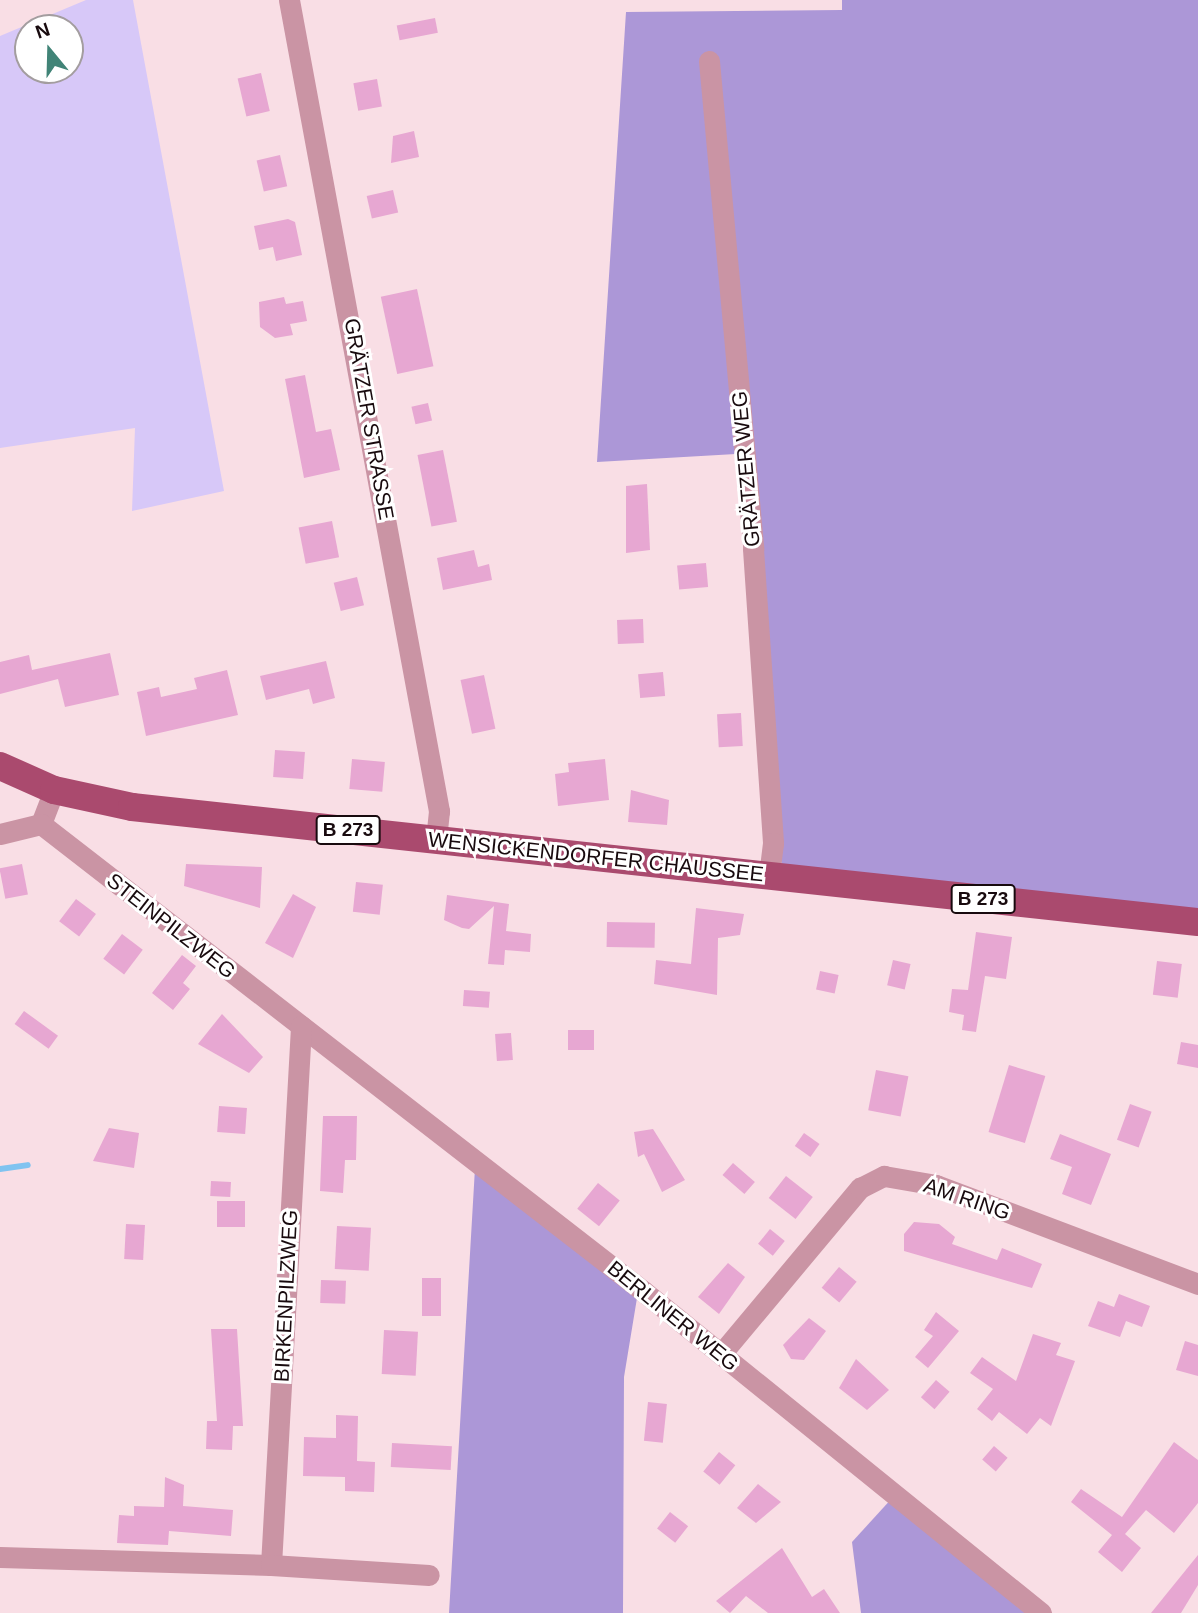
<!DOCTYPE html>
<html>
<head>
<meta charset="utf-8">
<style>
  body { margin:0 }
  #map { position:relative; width:1198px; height:1613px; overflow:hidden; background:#f9dee5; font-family:Helvetica,sans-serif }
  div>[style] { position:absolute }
  .green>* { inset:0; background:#d7c8f8 }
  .forest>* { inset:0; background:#ac97d7 }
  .stream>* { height:6px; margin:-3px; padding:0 3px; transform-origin:3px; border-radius:3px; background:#80c3f0 }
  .building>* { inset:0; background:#e7a7d2; transform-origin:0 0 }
  .minor>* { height:21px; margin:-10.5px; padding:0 10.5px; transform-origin:10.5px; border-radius:10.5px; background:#ca94a4 }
  .major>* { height:28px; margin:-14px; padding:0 14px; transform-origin:14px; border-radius:14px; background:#aa4a6e }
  span { translate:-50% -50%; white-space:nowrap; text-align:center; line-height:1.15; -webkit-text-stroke:6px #fff; paint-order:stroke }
  .shield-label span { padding:2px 5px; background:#fff; border:2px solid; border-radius:5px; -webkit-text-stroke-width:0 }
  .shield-label { font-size:19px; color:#180a0e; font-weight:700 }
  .street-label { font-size:21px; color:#180a0e }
  .north { position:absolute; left:14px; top:14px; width:70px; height:70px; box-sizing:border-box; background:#fff; border:2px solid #a39d9f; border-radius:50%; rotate:341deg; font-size:19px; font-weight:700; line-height:28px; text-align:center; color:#180a0e }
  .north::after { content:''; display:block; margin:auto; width:24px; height:32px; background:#418477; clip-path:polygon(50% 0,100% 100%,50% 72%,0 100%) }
</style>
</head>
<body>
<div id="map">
  <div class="green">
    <div style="clip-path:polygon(evenodd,86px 0,133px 0,224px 491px,132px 511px,135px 428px,0 448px,0 36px,86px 0,28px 28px,70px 28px,70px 70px,28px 70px,28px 28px)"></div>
  </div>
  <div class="forest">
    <div style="clip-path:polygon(842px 0,1198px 0,1198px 916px,782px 872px,753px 453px,597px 462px,626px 12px,842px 10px)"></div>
    <div style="clip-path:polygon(475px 1168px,637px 1298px,624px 1377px,623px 1613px,449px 1613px)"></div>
    <div style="clip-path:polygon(894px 1496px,1038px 1613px,861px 1613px,852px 1542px)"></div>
  </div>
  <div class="stream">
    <div style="left:0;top:1169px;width:28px;rotate:-8deg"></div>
  </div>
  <div class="building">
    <div style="left:435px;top:18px;width:15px;height:39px;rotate:79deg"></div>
    <div style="left:261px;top:73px;width:39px;height:24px;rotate:77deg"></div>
    <div style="left:377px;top:79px;width:28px;height:24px;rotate:80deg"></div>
    <div style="clip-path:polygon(414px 131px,419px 157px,391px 163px,393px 136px)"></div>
    <div style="left:280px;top:155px;width:32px;height:24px;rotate:77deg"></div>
    <div style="left:393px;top:190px;width:23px;height:27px;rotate:77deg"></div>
    <div style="clip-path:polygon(288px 219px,295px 222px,302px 255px,276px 261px,273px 247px,259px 250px,254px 226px)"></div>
    <div style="left:417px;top:289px;width:79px;height:37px;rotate:78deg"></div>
    <div style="clip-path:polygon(284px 297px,286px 304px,303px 301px,307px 321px,290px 324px,293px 335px,275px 338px,260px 327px,259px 302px)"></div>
    <div style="clip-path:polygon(305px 375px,316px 432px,331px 429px,340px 470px,304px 478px,285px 379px)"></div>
    <div style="left:428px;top:403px;width:18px;height:17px;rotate:77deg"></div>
    <div style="left:443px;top:450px;width:73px;height:26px;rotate:79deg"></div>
    <div style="clip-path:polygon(647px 484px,650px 550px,626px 553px,626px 486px)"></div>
    <div style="left:332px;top:521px;width:37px;height:34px;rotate:79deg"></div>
    <div style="clip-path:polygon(474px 550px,478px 567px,489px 564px,492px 580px,443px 590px,437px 558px)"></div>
    <div style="left:706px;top:563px;width:24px;height:29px;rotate:85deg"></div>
    <div style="left:357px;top:577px;width:29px;height:24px;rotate:76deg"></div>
    <div style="left:643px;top:619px;width:24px;height:26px;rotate:88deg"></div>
    <div style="clip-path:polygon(110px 653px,119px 695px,65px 707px,58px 679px,0 694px,0 662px,29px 655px,32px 670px)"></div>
    <div style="clip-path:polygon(326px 661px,335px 698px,313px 704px,309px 689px,266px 700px,260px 676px)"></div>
    <div style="clip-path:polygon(227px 670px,238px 715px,146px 736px,137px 692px,159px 687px,161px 697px,197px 689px,194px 678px)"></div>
    <div style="left:663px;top:672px;width:24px;height:25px;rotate:85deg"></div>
    <div style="left:484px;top:675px;width:55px;height:24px;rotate:78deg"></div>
    <div style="left:741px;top:713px;width:33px;height:24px;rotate:87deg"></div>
    <div style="left:275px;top:750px;width:30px;height:27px;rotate:4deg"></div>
    <div style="left:352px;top:759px;width:33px;height:30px;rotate:5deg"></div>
    <div style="clip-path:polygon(605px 759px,609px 800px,558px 806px,555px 774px,569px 772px,568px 763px)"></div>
    <div style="clip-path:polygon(631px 790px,669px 800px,667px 825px,628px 822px)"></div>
    <div style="left:22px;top:864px;width:31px;height:23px;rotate:79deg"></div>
    <div style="clip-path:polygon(186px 864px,262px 867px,260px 908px,184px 886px)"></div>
    <div style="left:356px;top:882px;width:27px;height:30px;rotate:6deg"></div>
    <div style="clip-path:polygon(293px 894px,316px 907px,293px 958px,265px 943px)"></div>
    <div style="clip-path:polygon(447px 895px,509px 904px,506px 931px,531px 934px,530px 952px,505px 950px,504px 965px,488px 964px,494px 906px,469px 929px,462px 928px,444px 920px)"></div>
    <div style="left:76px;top:899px;width:25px;height:28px;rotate:37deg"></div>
    <div style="clip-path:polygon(696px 908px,744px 914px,740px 935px,718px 938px,717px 995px,654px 984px,656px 960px,691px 964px)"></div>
    <div style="left:607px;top:922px;width:48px;height:25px;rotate:1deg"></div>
    <div style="clip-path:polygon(976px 932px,1012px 937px,1006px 979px,985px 976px,976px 1032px,962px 1030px,964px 1015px,949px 1012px,952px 989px,968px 990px)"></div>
    <div style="left:122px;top:934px;width:26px;height:31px;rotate:37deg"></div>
    <div style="clip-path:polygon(182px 955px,196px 966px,183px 983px,190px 989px,173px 1010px,152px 993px)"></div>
    <div style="left:893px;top:960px;width:18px;height:26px;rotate:13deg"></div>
    <div style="left:1157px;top:961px;width:25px;height:34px;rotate:7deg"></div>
    <div style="left:820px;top:971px;width:19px;height:19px;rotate:12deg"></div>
    <div style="left:464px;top:990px;width:26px;height:16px;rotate:4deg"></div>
    <div style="left:24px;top:1011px;width:42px;height:16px;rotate:36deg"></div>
    <div style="clip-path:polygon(222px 1014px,263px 1057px,249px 1073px,198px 1044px)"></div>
    <div style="left:568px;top:1030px;width:26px;height:20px"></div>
    <div style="left:511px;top:1033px;width:27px;height:16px;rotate:86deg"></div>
    <div style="clip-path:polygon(1181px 1042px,1198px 1045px,1198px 1068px,1177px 1064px)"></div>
    <div style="left:1009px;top:1065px;width:38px;height:70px;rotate:17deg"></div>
    <div style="left:876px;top:1070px;width:33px;height:41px;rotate:11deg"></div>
    <div style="left:1130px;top:1104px;width:23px;height:38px;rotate:20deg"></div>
    <div style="left:219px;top:1106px;width:28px;height:26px;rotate:4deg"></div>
    <div style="clip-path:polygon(323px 1116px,357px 1116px,356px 1160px,345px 1160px,343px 1193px,320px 1191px)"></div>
    <div style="clip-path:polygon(109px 1128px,139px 1133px,134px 1168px,93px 1161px)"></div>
    <div style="clip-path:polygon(653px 1129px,685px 1180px,662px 1192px,644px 1154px,638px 1157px,634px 1132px)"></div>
    <div style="left:804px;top:1133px;width:19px;height:16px;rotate:35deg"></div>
    <div style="clip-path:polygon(1060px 1134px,1111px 1154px,1091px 1205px,1062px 1194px,1072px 1167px,1050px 1159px)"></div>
    <div style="left:733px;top:1163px;width:29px;height:16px;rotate:41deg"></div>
    <div style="left:786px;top:1176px;width:34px;height:28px;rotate:38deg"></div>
    <div style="left:211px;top:1181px;width:20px;height:15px;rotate:3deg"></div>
    <div style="left:598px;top:1183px;width:28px;height:33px;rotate:39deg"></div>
    <div style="left:217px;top:1201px;width:28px;height:26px"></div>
    <div style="clip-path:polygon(914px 1222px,939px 1224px,955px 1237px,952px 1244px,997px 1260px,1002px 1248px,1042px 1264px,1032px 1288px,904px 1251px,904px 1234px)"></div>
    <div style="left:126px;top:1224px;width:19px;height:35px;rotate:3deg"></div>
    <div style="left:337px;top:1226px;width:34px;height:43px;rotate:3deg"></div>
    <div style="left:770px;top:1229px;width:19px;height:19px;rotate:39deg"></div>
    <div style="clip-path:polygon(728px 1263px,745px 1277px,719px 1314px,698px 1297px)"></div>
    <div style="left:839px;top:1267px;width:23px;height:27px;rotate:40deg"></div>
    <div style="left:422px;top:1278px;width:19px;height:38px"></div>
    <div style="left:321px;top:1280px;width:25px;height:23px;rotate:2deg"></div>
    <div style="clip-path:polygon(1119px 1294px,1150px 1306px,1142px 1327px,1126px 1321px,1120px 1337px,1088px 1326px,1098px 1301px,1114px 1307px)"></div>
    <div style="clip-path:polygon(936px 1312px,959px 1331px,928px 1368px,915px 1357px,933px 1336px,924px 1330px)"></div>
    <div style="clip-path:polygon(809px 1318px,826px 1331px,804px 1360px,791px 1359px,783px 1345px)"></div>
    <div style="clip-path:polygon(211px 1329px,237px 1329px,243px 1426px,233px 1426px,232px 1450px,206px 1449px,207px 1421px,217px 1421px)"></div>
    <div style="left:384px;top:1330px;width:34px;height:44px;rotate:3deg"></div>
    <div style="clip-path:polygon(1033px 1334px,1061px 1343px,1056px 1355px,1075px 1361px,1051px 1426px,1040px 1418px,1027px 1434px,999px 1412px,992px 1421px,977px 1409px,993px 1389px,970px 1373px,982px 1357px,1016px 1381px)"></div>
    <div style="clip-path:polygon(1185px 1341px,1198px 1345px,1198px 1376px,1176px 1370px)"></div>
    <div style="clip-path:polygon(856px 1359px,889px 1390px,867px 1410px,839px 1388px)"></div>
    <div style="left:936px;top:1380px;width:18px;height:23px;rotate:41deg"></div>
    <div style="left:648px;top:1402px;width:19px;height:39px;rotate:6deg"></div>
    <div style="clip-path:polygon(336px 1415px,358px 1416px,357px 1461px,375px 1462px,374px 1492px,345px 1491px,345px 1477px,303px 1476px,304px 1437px,336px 1438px)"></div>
    <div style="clip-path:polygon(1174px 1442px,1198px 1460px,1198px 1503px,1174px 1533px,1146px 1510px,1125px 1534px,1141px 1548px,1122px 1572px,1098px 1552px,1112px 1535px,1071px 1502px,1081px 1489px,1122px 1517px)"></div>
    <div style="left:392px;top:1443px;width:60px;height:24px;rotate:3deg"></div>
    <div style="left:994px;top:1446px;width:18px;height:18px;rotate:41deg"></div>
    <div style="left:719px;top:1452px;width:21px;height:25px;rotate:39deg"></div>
    <div style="clip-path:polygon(165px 1477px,184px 1485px,183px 1506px,233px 1510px,231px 1536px,169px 1531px,168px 1545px,117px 1543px,119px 1515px,134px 1516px,134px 1506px,164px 1507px)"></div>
    <div style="clip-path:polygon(758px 1484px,781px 1502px,756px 1523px,737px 1508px)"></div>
    <div style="left:670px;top:1512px;width:23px;height:21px;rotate:38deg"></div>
    <div style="clip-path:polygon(782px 1548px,812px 1597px,824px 1589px,840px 1613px,768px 1613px,746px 1596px,730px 1613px,716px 1601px)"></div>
    <div style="clip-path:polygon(1198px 1555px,1198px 1585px,1181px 1613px,1151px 1613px)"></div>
  </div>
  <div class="minor">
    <div style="left:289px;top:0;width:825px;rotate:79.52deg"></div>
    <div style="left:439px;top:811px;width:28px;rotate:96deg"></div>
    <div style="left:709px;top:61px;width:490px;rotate:84.8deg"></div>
    <div style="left:753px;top:549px;width:295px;rotate:86.1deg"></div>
    <div style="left:773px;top:843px;width:33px;rotate:97deg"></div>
    <div style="left:54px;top:790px;width:36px;rotate:111deg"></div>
    <div style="left:41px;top:824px;width:762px;rotate:37.8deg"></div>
    <div style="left:643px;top:1291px;width:512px;rotate:38.97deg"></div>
    <div style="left:0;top:834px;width:42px;rotate:-13.7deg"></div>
    <div style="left:721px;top:1354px;width:217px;rotate:-50.1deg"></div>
    <div style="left:860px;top:1188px;width:27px;rotate:-27deg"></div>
    <div style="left:884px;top:1176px;width:53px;rotate:9.8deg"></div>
    <div style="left:936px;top:1185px;width:280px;rotate:20.7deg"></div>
    <div style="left:0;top:1557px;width:271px;rotate:1.7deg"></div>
    <div style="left:271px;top:1565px;width:540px;rotate:-86.81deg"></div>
    <div style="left:271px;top:1565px;width:158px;rotate:3.6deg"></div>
  </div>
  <div class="major">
    <div style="left:0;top:766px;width:59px;rotate:24deg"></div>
    <div style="left:54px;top:790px;width:80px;rotate:12.3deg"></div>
    <div style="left:132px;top:807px;width:1072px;rotate:6.16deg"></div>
  </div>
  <div class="shield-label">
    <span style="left:348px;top:830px">B 273</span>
    <span style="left:983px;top:899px">B 273</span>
  </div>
  <div class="street-label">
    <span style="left:369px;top:419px;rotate:80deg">GRÄTZER STRASSE</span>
    <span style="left:746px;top:469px;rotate:-95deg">GRÄTZER WEG</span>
    <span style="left:596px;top:857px;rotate:6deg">WENSICKENDORFER CHAUSSEE</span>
    <span style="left:171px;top:926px;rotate:38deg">STEINPILZWEG</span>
    <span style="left:967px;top:1199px;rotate:19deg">AM RING</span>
    <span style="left:286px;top:1296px;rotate:-87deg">BIRKENPILZWEG</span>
    <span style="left:673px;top:1316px;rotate:39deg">BERLINER WEG</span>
  </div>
  <div class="north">N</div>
</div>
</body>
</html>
